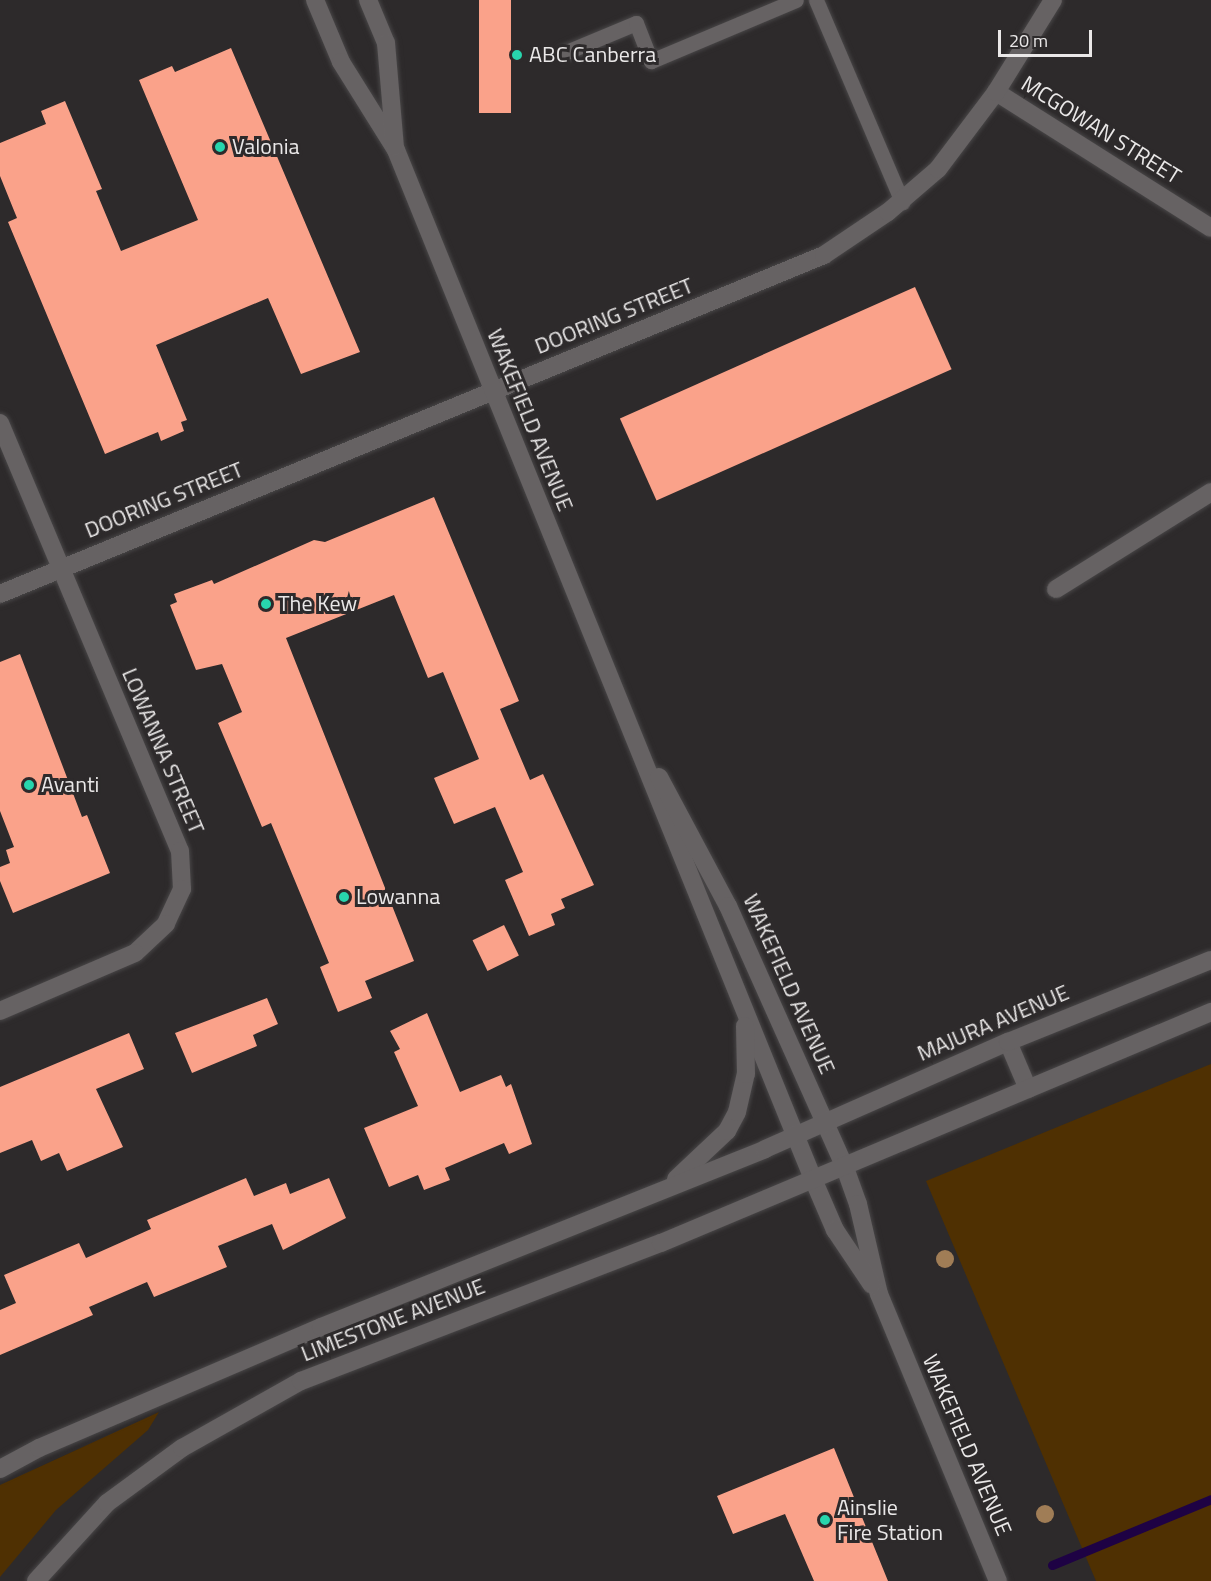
<!DOCTYPE html>
<html>
<head>
<meta charset="utf-8">
<style>
  body { margin:0 }
  #map { position:relative; width:1211px; height:1581px; overflow:hidden; background:#2d2a2b; font-family:"Titillium Web",sans-serif }
  div>[style] { position:absolute }
  .green>* { inset:0; background:#4f3002 }
  .stream>* { height:9px; margin:-4.5px; padding:0 4.5px; transform-origin:4.5px; border-radius:4.5px; background:#1e0244 }
  .building>* { inset:0; background:#faa28a; transform-origin:0 0 }
  .roads { filter:drop-shadow(0 0 2px #484647) drop-shadow(0 0 2px #484647) }
  .lane>* { height:15px; margin:-7.5px; padding:0 7.5px; transform-origin:7.5px; border-radius:7.5px; background:#666263 }
  .street>* { height:18px; margin:-9px; padding:0 9px; transform-origin:9px; border-radius:9px; background:#666263 }
  .secondary>* { height:18px; margin:-9px; padding:0 9px; transform-origin:9px; border-radius:9px; background:#666263 }
  .trees>* { width:18px; height:18px; margin:-9px; border-radius:50%; background:#a07d56 }
  .dots>* { width:16px; height:16px; translate:-50% -50%; box-sizing:border-box; border:3px solid #2d2a2b; border-radius:50% }
  span { translate:-50% -50%; white-space:nowrap; text-align:center; line-height:1.15; -webkit-text-stroke:6px #2d2a2b; paint-order:stroke }
  .poi-label { font-size:22px; color:#eae8e8 }
  .left { translate:0 -50%; text-align:left }
  .street-label { font-size:22px; color:#eae8e8 }
  .scale { position:absolute; left:998px; top:30px; width:94px; height:27px; box-sizing:border-box; border:3px solid #eae8e8; border-top:0; padding-left:8px; font-size:18px; line-height:21px; white-space:nowrap; color:#eae8e8; -webkit-text-stroke:4px #2d2a2b; paint-order:stroke }
</style>
</head>
<body>
<div id="map">
  <div class="green">
    <div style="clip-path:polygon(1211px 1064px,1211px 1581px,1096px 1581px,926px 1181px)"></div>
    <div style="clip-path:polygon(159px 1412px,148px 1430px,56px 1510px,0 1577px,0 1485px)"></div>
  </div>
  <div class="stream">
    <div style="left:1052px;top:1565px;width:172px;rotate:-22.5deg"></div>
  </div>
  <div class="building">
    <div style="left:479px;top:0;width:32px;height:113px"></div>
    <div style="clip-path:polygon(231px 48px,360px 352px,301px 374px,268px 298px,156px 345px,187px 420px,181px 422px,184px 431px,161px 441px,158px 432px,105px 454px,8px 222px,17px 218px,0 176px,0 143px,46px 124px,41px 111px,65px 101px,102px 189px,96px 191px,121px 251px,198px 220px,139px 80px,172px 66px,175px 72px)"></div>
    <div style="left:915px;top:287px;width:90px;height:323px;rotate:66deg"></div>
    <div style="clip-path:polygon(434px 497px,519px 701px,500px 709px,530px 780px,543px 774px,594px 885px,561px 899px,565px 908px,551px 914px,555px 925px,529px 936px,505px 880px,523px 872px,495px 807px,454px 824px,434px 778px,479px 759px,443px 672px,428px 678px,394px 595px,286px 638px,414px 961px,365px 981px,372px 998px,338px 1012px,320px 967px,329px 963px,271px 823px,262px 827px,218px 723px,242px 712px,222px 664px,196px 670px,170px 605px,177px 602px,174px 594px,212px 580px,214px 584px,314px 540px,325px 542px)"></div>
    <div style="clip-path:polygon(20px 654px,82px 817px,87px 815px,110px 873px,13px 913px,0 881px,0 867px,10px 863px,6px 850px,14px 847px,0 811px,0 662px)"></div>
    <div style="left:504px;top:925px;width:34px;height:35px;rotate:64deg"></div>
    <div style="clip-path:polygon(267px 998px,278px 1024px,253px 1035px,257px 1046px,192px 1073px,175px 1033px)"></div>
    <div style="clip-path:polygon(427px 1013px,460px 1092px,501px 1075px,506px 1087px,511px 1084px,532px 1144px,509px 1154px,504px 1143px,445px 1168px,450px 1180px,424px 1190px,418px 1175px,389px 1187px,364px 1128px,418px 1106px,394px 1052px,400px 1049px,390px 1031px)"></div>
    <div style="clip-path:polygon(129px 1033px,144px 1069px,96px 1089px,123px 1147px,67px 1171px,59px 1153px,41px 1161px,32px 1140px,0 1153px,0 1087px)"></div>
    <div style="clip-path:polygon(246px 1178px,254px 1196px,286px 1183px,290px 1194px,329px 1178px,346px 1218px,283px 1250px,272px 1224px,218px 1246px,227px 1267px,154px 1297px,147px 1282px,89px 1307px,93px 1315px,0 1355px,0 1310px,16px 1303px,4px 1275px,79px 1243px,86px 1258px,151px 1229px,147px 1220px)"></div>
    <div style="clip-path:polygon(834px 1448px,866px 1527px,888px 1581px,814px 1581px,785px 1514px,733px 1534px,717px 1496px)"></div>
  </div>
  <div class="roads">
    <div class="lane">
      <div style="left:816px;top:0;width:220px;rotate:66.9deg"></div>
      <div style="left:564px;top:53px;width:78px;rotate:-22.6deg"></div>
      <div style="left:636px;top:23px;width:41px;rotate:68.5deg"></div>
      <div style="left:651px;top:61px;width:157px;rotate:-22.8deg"></div>
    </div>
    <div class="street">
      <div style="left:996px;top:92px;width:254px;rotate:32.3deg"></div>
      <div style="left:0;top:423px;width:464px;rotate:67.2deg"></div>
      <div style="left:180px;top:851px;width:38px;rotate:87deg"></div>
      <div style="left:182px;top:889px;width:38px;rotate:115deg"></div>
      <div style="left:166px;top:924px;width:42px;rotate:136.9deg"></div>
      <div style="left:135px;top:953px;width:147px;rotate:156.8deg"></div>
      <div style="left:1056px;top:589px;width:183px;rotate:-32deg"></div>
      <div style="left:0;top:594px;width:891px;rotate:-22.36deg"></div>
      <div style="left:824px;top:255px;width:77px;rotate:-33.9deg"></div>
      <div style="left:888px;top:212px;width:66px;rotate:-40.7deg"></div>
      <div style="left:938px;top:169px;width:96px;rotate:-53deg"></div>
      <div style="left:996px;top:92px;width:108px;rotate:-58.2deg"></div>
      <div style="left:844px;top:1165px;width:41px;rotate:70.3deg"></div>
      <div style="left:858px;top:1204px;width:92px;rotate:76.9deg"></div>
      <div style="left:879px;top:1294px;width:311px;rotate:67.5deg"></div>
      <div style="left:813px;top:1179px;width:56px;rotate:66.7deg"></div>
      <div style="left:835px;top:1230px;width:66px;rotate:56.1deg"></div>
    </div>
    <div class="secondary">
      <div style="left:315px;top:0;width:67px;rotate:67.2deg"></div>
      <div style="left:341px;top:62px;width:104px;rotate:58deg"></div>
      <div style="left:396px;top:150px;width:1110px;rotate:67.94deg"></div>
      <div style="left:368px;top:0;width:47px;rotate:67.3deg"></div>
      <div style="left:386px;top:43px;width:104px;rotate:85.1deg"></div>
      <div style="left:659px;top:777px;width:146px;rotate:61.9deg"></div>
      <div style="left:728px;top:906px;width:284px;rotate:65.9deg"></div>
      <div style="left:1008px;top:1042px;width:51px;rotate:66.9deg"></div>
      <div style="left:676px;top:1179px;width:70px;rotate:-43.3deg"></div>
      <div style="left:727px;top:1131px;width:21px;rotate:-62deg"></div>
      <div style="left:737px;top:1112px;width:39px;rotate:-77deg"></div>
      <div style="left:746px;top:1074px;width:48px;rotate:-91.2deg"></div>
      <div style="left:0;top:1469px;width:44px;rotate:-28.3deg"></div>
      <div style="left:39px;top:1448px;width:307px;rotate:-23.2deg"></div>
      <div style="left:321px;top:1327px;width:478px;rotate:-21.8deg"></div>
      <div style="left:765px;top:1149px;width:266px;rotate:-23.8deg"></div>
      <div style="left:1008px;top:1042px;width:219px;rotate:-22deg"></div>
      <div style="left:36px;top:1581px;width:105px;rotate:-47.7deg"></div>
      <div style="left:107px;top:1503px;width:93px;rotate:-36.3deg"></div>
      <div style="left:182px;top:1448px;width:137px;rotate:-29.4deg"></div>
      <div style="left:301px;top:1381px;width:386px;rotate:-21deg"></div>
      <div style="left:661px;top:1243px;width:597px;rotate:-22.78deg"></div>
    </div>
  </div>
  <div class="trees">
    <div style="left:945px;top:1259px"></div>
    <div style="left:1045px;top:1514px"></div>
  </div>
  <div class="dots">
    <div style="left:517px;top:55px;background:#28d5ad"></div>
    <div style="left:220px;top:147px;background:#28d5ad"></div>
    <div style="left:266px;top:604px;background:#28d5ad"></div>
    <div style="left:29px;top:785px;background:#28d5ad"></div>
    <div style="left:344px;top:897px;background:#28d5ad"></div>
    <div style="left:825px;top:1520px;background:#28d5ad"></div>
  </div>
  <div class="poi-label">
    <span class="left" style="left:529px;top:55px">ABC Canberra</span>
    <span class="left" style="left:232px;top:147px">Valonia</span>
    <span class="left" style="left:278px;top:604px">The Kew</span>
    <span class="left" style="left:41px;top:785px">Avanti</span>
    <span class="left" style="left:356px;top:897px">Lowanna</span>
    <span class="left" style="left:837px;top:1520px">Ainslie<br>Fire Station</span>
  </div>
  <div class="street-label">
    <span style="left:1101px;top:130px;rotate:32deg">MCGOWAN STREET</span>
    <span style="left:614px;top:316px;rotate:-22deg">DOORING STREET</span>
    <span style="left:530px;top:420px;rotate:68deg">WAKEFIELD AVENUE</span>
    <span style="left:164px;top:500px;rotate:-22deg">DOORING STREET</span>
    <span style="left:163px;top:751px;rotate:67deg">LOWANNA STREET</span>
    <span style="left:789px;top:984px;rotate:66deg">WAKEFIELD AVENUE</span>
    <span style="left:993px;top:1023px;rotate:-23deg">MAJURA AVENUE</span>
    <span style="left:393px;top:1320px;rotate:-21deg">LIMESTONE AVENUE</span>
    <span style="left:967px;top:1445px;rotate:67deg">WAKEFIELD AVENUE</span>
  </div>
  <div class="scale">20 m</div>
</div>
</body>
</html>
